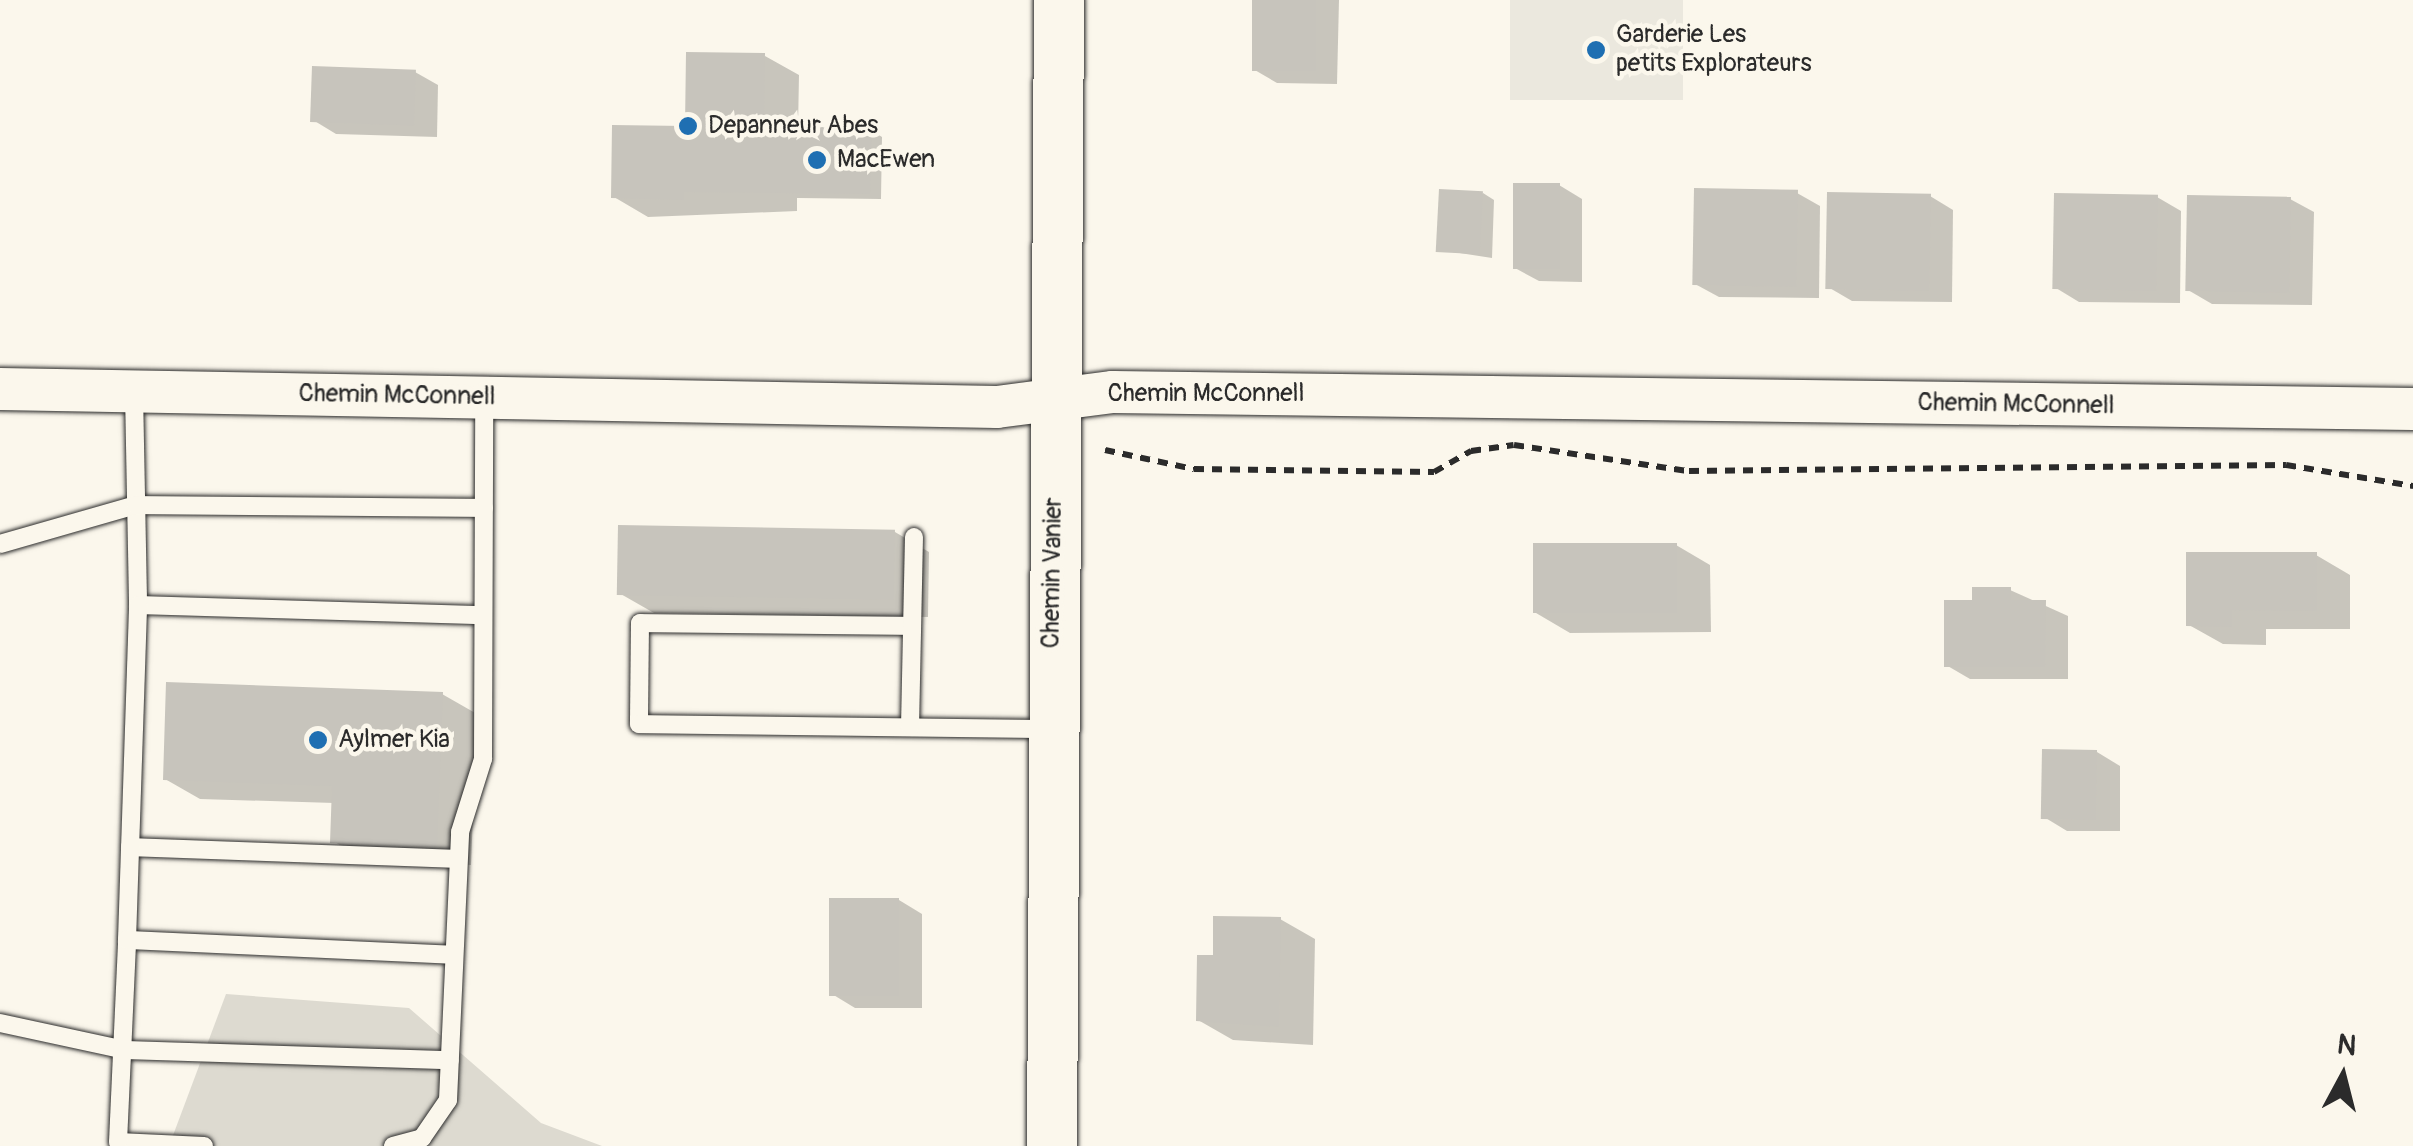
<!DOCTYPE html>
<html>
<head>
<meta charset="utf-8">
<style>
  body { margin:0 }
  #map { position:relative; width:2413px; height:1146px; overflow:hidden; background:#fbf7ec; font-family:Pangolin,sans-serif }
  div>[style] { position:absolute }
  .built>* { inset:0; background:#ebe8de; transform-origin:0 0 }
  .green>* { inset:0; background:#dddad0 }
  .shadow>* { inset:0; background:#0003 }
  .building>* { inset:0; background:#c7c4bc; transform-origin:0 0 }
  .path>* { height:6px; margin-top:-3px; transform-origin:0; background:repeating-linear-gradient(90deg,#2b2b2b 0 10px,transparent 0 18px) }
  .roads { filter:drop-shadow(0 0 2px #2b2b2b) drop-shadow(0 0 2px #2b2b2b) }
  .service>* { height:18px; margin:-9px; padding:0 9px; transform-origin:9px; border-radius:9px; background:#fbf7ec }
  .tertiary>* { height:42px; margin:-21px; padding:0 21px; transform-origin:21px; border-radius:21px; background:#fbf7ec }
  .secondary>* { height:50px; margin:-25px; padding:0 25px; transform-origin:25px; border-radius:25px; background:#fbf7ec }
  .dots>* { width:28px; height:28px; translate:-50% -50%; box-sizing:border-box; border:5px solid #fbf7ec; border-radius:50% }
  span { translate:-50% -50%; white-space:nowrap; text-align:center; line-height:1.15; -webkit-text-stroke:9px #fbf7ec; paint-order:stroke }
  .poi-label { font-size:25px; color:#2b2b2b }
  .left { translate:0 -50%; text-align:left }
  .street-label { font-size:25px; color:#2b2b2b }
  .north { position:absolute; left:2293px; top:1026px; width:100px; height:100px; -webkit-text-stroke:8px #fbf7ec; paint-order:stroke; rotate:7deg; font-size:28px; font-weight:700; line-height:40px; text-align:center; color:#2b2b2b }
  .north::after { content:''; display:block; margin:auto; width:35px; height:45px; background:#2b2b2b; clip-path:polygon(50% 0,100% 100%,50% 72%,0 100%) }
</style>
</head>
<body>
<div id="map">
  <div class="built">
    <div style="left:1510px;top:0;width:173px;height:100px"></div>
  </div>
  <div class="green">
    <div style="clip-path:polygon(226px 994px,409px 1008px,541px 1123px,602px 1146px,169px 1146px)"></div>
  </div>
  <div class="shadow">
    <div style="clip-path:polygon(1255px 0,1339px 0,1337px 84px,1277px 83px,1253px 69px)"></div>
    <div style="clip-path:polygon(765px 56px,799px 75px,798px 129px,871px 130px,882px 137px,881px 199px,797px 198px,797px 211px,648px 217px,614px 197px)"></div>
    <div style="clip-path:polygon(415px 72px,438px 85px,437px 137px,336px 134px,313px 120px)"></div>
    <div style="clip-path:polygon(1559px 185px,1582px 199px,1582px 282px,1539px 281px,1515px 268px)"></div>
    <div style="clip-path:polygon(1483px 193px,1494px 200px,1492px 258px,1440px 250px)"></div>
    <div style="clip-path:polygon(1797px 193px,1820px 206px,1819px 298px,1719px 297px,1695px 284px)"></div>
    <div style="clip-path:polygon(1930px 196px,1953px 210px,1952px 302px,1852px 301px,1828px 287px)"></div>
    <div style="clip-path:polygon(2157px 197px,2181px 211px,2180px 303px,2079px 302px,2056px 288px)"></div>
    <div style="clip-path:polygon(2290px 199px,2314px 212px,2312px 305px,2212px 304px,2188px 290px)"></div>
    <div style="clip-path:polygon(895px 532px,929px 552px,928px 617px,654px 613px,619px 593px)"></div>
    <div style="clip-path:polygon(1676px 545px,1710px 565px,1711px 632px,1570px 633px,1536px 613px)"></div>
    <div style="clip-path:polygon(2316px 555px,2350px 575px,2350px 629px,2266px 629px,2266px 645px,2223px 644px,2189px 625px)"></div>
    <div style="clip-path:polygon(2010px 590px,2068px 616px,2068px 679px,1970px 679px,1946px 665px,1974px 602px)"></div>
    <div style="clip-path:polygon(442px 694px,477px 714px,471px 865px,367px 861px,333px 841px,334px 803px,200px 799px,165px 779px)"></div>
    <div style="clip-path:polygon(2097px 752px,2120px 766px,2120px 831px,2067px 831px,2044px 817px)"></div>
    <div style="clip-path:polygon(899px 900px,922px 914px,922px 1008px,855px 1008px,832px 994px)"></div>
    <div style="clip-path:polygon(1280px 919px,1315px 939px,1313px 1045px,1233px 1040px,1198px 1020px,1215px 957px)"></div>
  </div>
  <div class="building">
    <div style="left:1252px;top:0;width:64px;height:71px"></div>
    <div style="clip-path:polygon(686px 52px,765px 53px,764px 126px,872px 128px,870px 194px,684px 192px,684px 200px,611px 198px,612px 125px,685px 126px)"></div>
    <div style="left:312px;top:66px;width:104px;height:56px;rotate:2deg"></div>
    <div style="left:1513px;top:183px;width:47px;height:86px"></div>
    <div style="left:1694px;top:188px;width:104px;height:97px;rotate:1deg"></div>
    <div style="left:1439px;top:189px;width:44px;height:63px;rotate:3deg"></div>
    <div style="left:1827px;top:192px;width:104px;height:97px;rotate:1deg"></div>
    <div style="left:2054px;top:193px;width:104px;height:96px;rotate:1deg"></div>
    <div style="left:2187px;top:195px;width:104px;height:96px;rotate:1deg"></div>
    <div style="left:618px;top:525px;width:277px;height:70px;rotate:1deg"></div>
    <div style="left:1677px;top:543px;width:70px;height:144px;rotate:90deg"></div>
    <div style="clip-path:polygon(2186px 552px,2317px 552px,2317px 611px,2232px 610px,2232px 627px,2186px 626px)"></div>
    <div style="clip-path:polygon(1972px 587px,2011px 587px,2011px 600px,2046px 600px,2045px 667px,1944px 667px,1944px 600px,1972px 600px)"></div>
    <div style="clip-path:polygon(166px 682px,443px 692px,437px 847px,330px 843px,332px 786px,163px 780px)"></div>
    <div style="left:2042px;top:749px;width:55px;height:70px;rotate:1deg"></div>
    <div style="left:829px;top:898px;width:70px;height:98px"></div>
    <div style="clip-path:polygon(1213px 916px,1281px 917px,1279px 1027px,1196px 1021px,1197px 955px,1213px 955px)"></div>
  </div>
  <div class="path">
    <div style="left:1105px;top:450px;width:91px;rotate:12.1deg"></div>
    <div style="left:1194px;top:469px;width:240px;rotate:0.7deg"></div>
    <div style="left:1434px;top:472px;width:43px;rotate:-29.6deg"></div>
    <div style="left:1471px;top:451px;width:43px;rotate:-7.9deg"></div>
    <div style="left:1514px;top:445px;width:177px;rotate:8.5deg"></div>
    <div style="left:1689px;top:471px;width:597px;rotate:-0.58deg"></div>
    <div style="left:2286px;top:465px;width:129px;rotate:9.4deg"></div>
  </div>
  <div class="roads">
    <div class="service">
      <div style="left:134px;top:392px;width:213px;rotate:88.9deg"></div>
      <div style="left:138px;top:605px;width:345px;rotate:1.7deg"></div>
      <div style="left:0;top:544px;width:141px;rotate:-16deg"></div>
      <div style="left:136px;top:505px;width:348px;rotate:0.5deg"></div>
      <div style="left:912px;top:626px;width:272px;rotate:-179.4deg"></div>
      <div style="left:640px;top:623px;width:101px;rotate:90.6deg"></div>
      <div style="left:639px;top:724px;width:412px;rotate:0.7deg"></div>
      <div style="left:910px;top:727px;width:190px;rotate:-88.8deg"></div>
      <div style="left:130px;top:847px;width:328px;rotate:2.1deg"></div>
      <div style="left:127px;top:940px;width:335px;rotate:-88.1deg"></div>
      <div style="left:0;top:1023px;width:128px;rotate:12.2deg"></div>
      <div style="left:125px;top:1050px;width:325px;rotate:1.8deg"></div>
      <div style="left:204px;top:1146px;width:86px;rotate:-177.3deg"></div>
      <div style="left:118px;top:1142px;width:202px;rotate:-87.4deg"></div>
      <div style="left:127px;top:940px;width:327px;rotate:2.6deg"></div>
      <div style="left:393px;top:1146px;width:30px;rotate:-15deg"></div>
      <div style="left:422px;top:1138px;width:46px;rotate:-55.6deg"></div>
      <div style="left:448px;top:1100px;width:268px;rotate:-87.4deg"></div>
      <div style="left:460px;top:832px;width:77px;rotate:-72.5deg"></div>
      <div style="left:483px;top:759px;width:361px;rotate:-89.8deg"></div>
    </div>
    <div class="tertiary">
      <div style="left:0;top:389px;width:997px;rotate:1.03deg"></div>
      <div style="left:997px;top:407px;width:117px;rotate:-7.4deg"></div>
      <div style="left:1113px;top:392px;width:1300px;rotate:0.75deg"></div>
    </div>
    <div class="secondary">
      <div style="left:1052px;top:1146px;width:1146px;rotate:-89.65deg"></div>
    </div>
  </div>
  <div class="dots">
    <div style="left:1596px;top:50px;background:#1f6fb2"></div>
    <div style="left:688px;top:126px;background:#1f6fb2"></div>
    <div style="left:817px;top:160px;background:#1f6fb2"></div>
    <div style="left:318px;top:740px;background:#1f6fb2"></div>
  </div>
  <div class="poi-label">
    <span class="left" style="left:1616px;top:50px">Garderie Les<br>petits Explorateurs</span>
    <span class="left" style="left:708px;top:126px">Depanneur Abes</span>
    <span class="left" style="left:837px;top:160px">MacEwen</span>
    <span class="left" style="left:338px;top:740px">Aylmer Kia</span>
  </div>
  <div class="street-label">
    <span style="left:1206px;top:394px">Chemin McConnell</span>
    <span style="left:397px;top:396px;rotate:1deg">Chemin McConnell</span>
    <span style="left:2016px;top:405px;rotate:1deg">Chemin McConnell</span>
    <span style="left:1053px;top:573px;rotate:-89deg">Chemin Vanier</span>
  </div>
  <div class="north">N</div>
</div>
</body>
</html>
